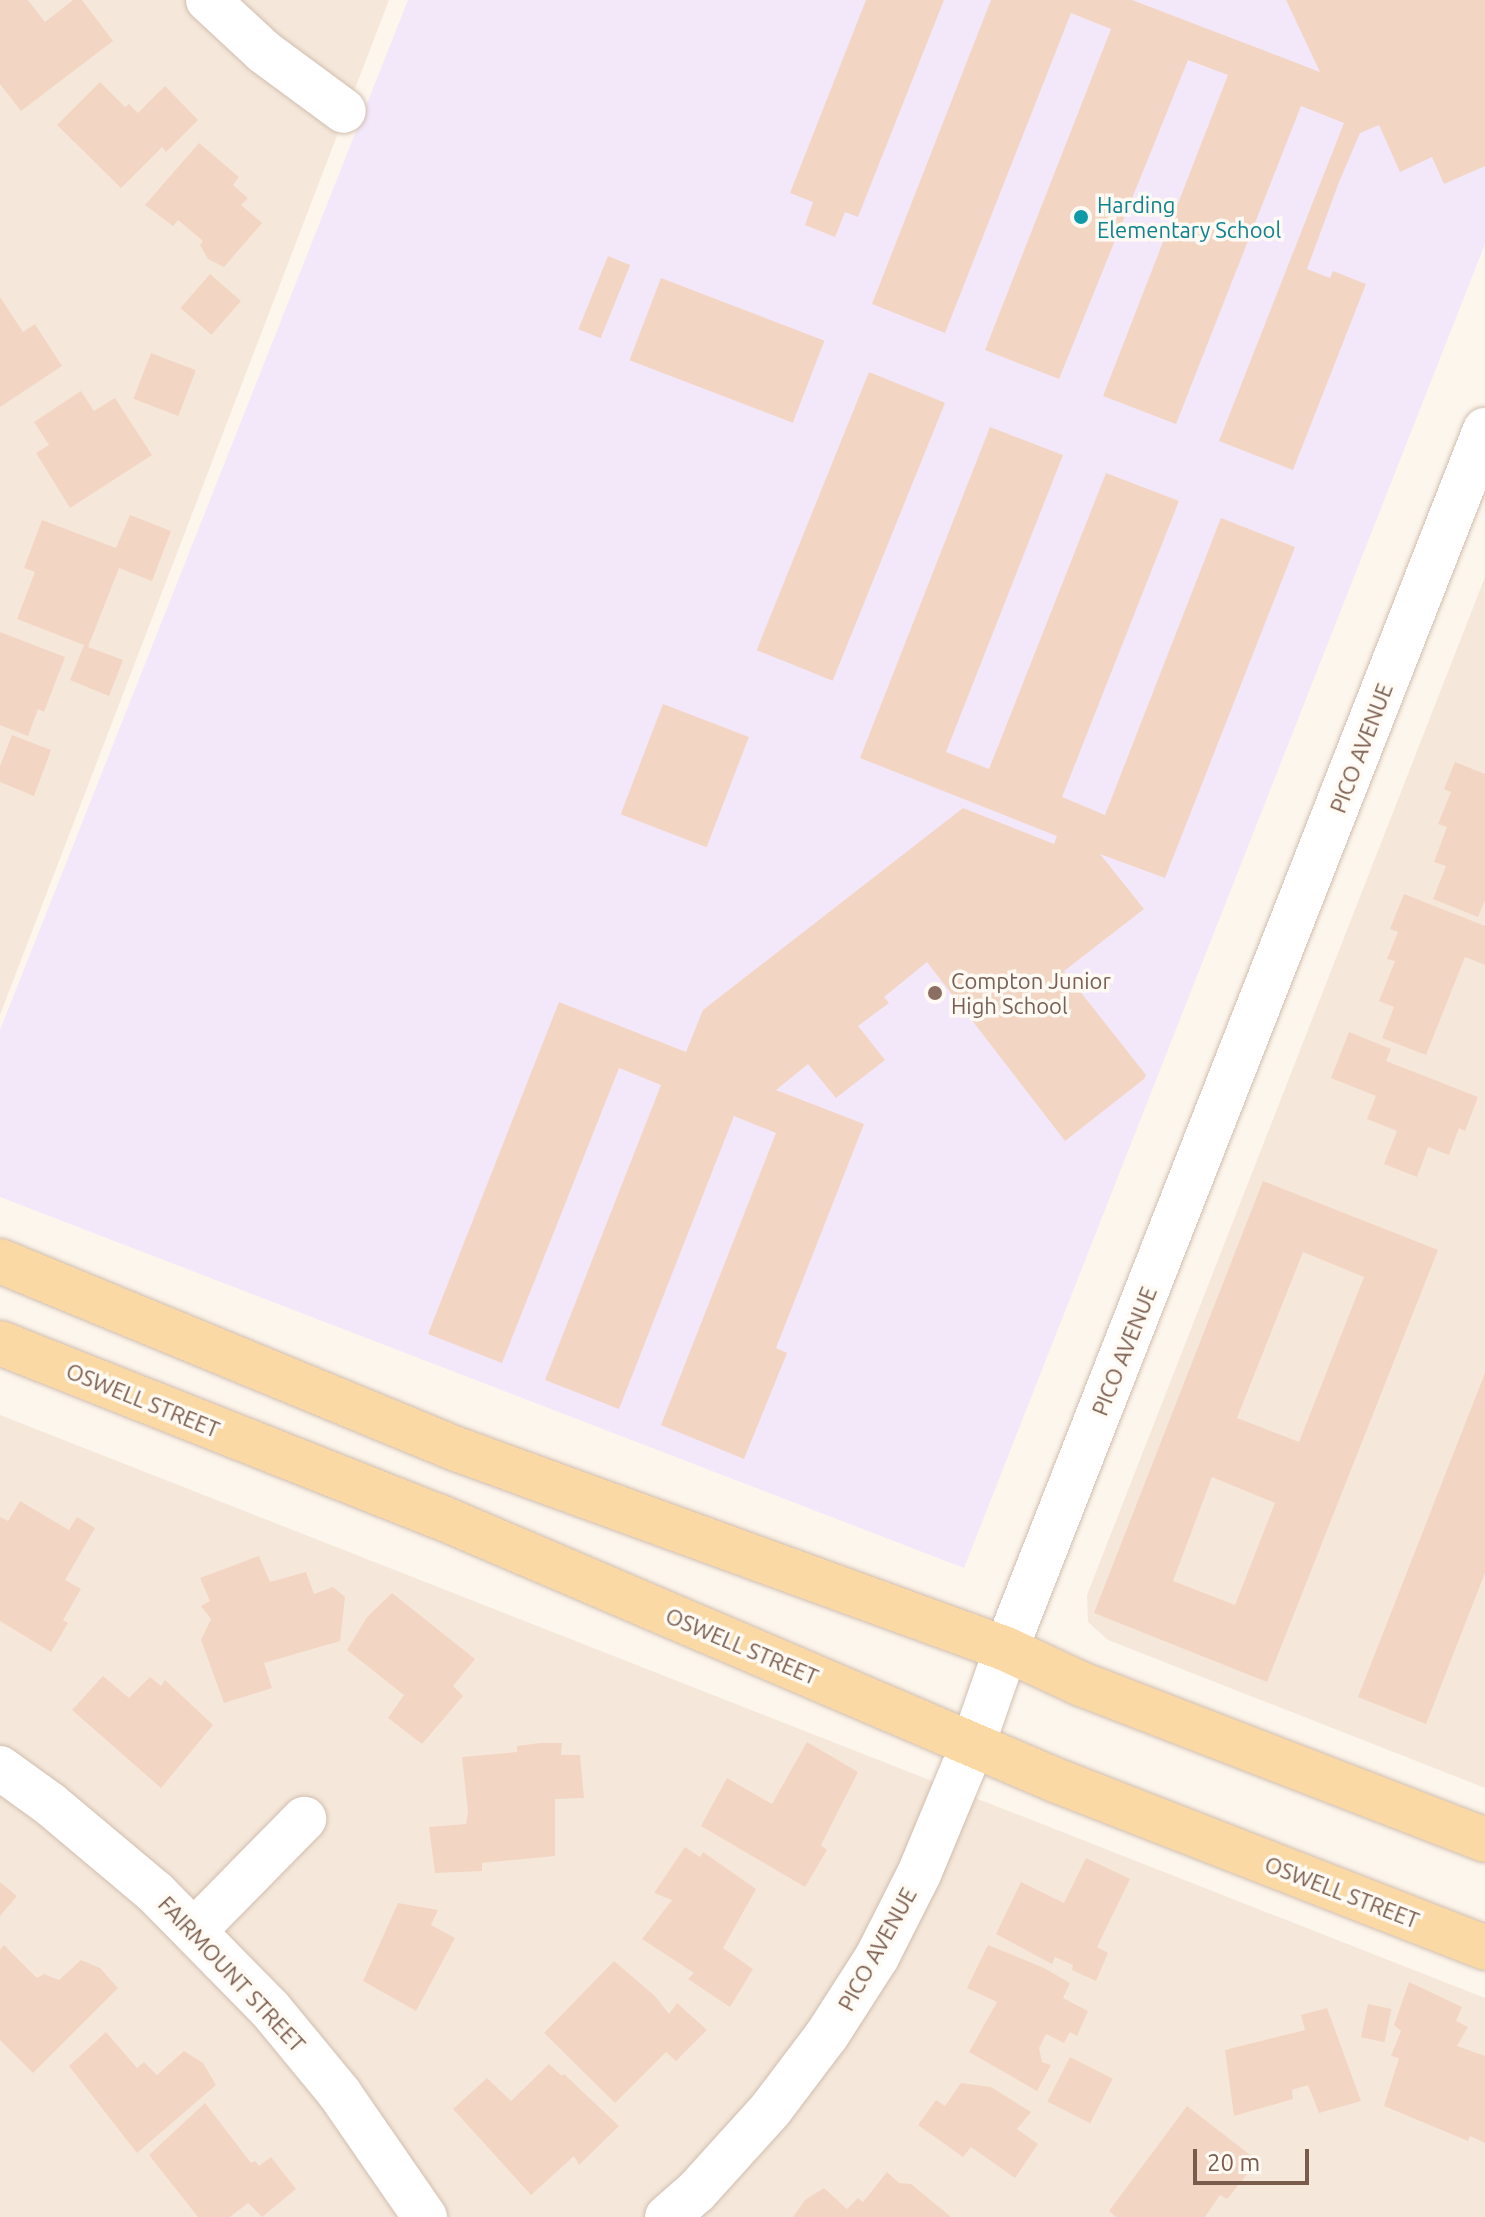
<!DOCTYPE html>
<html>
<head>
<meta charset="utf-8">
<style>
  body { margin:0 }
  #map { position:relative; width:1485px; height:2217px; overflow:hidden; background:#fdf6ec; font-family:Ubuntu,sans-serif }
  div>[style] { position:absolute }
  .residential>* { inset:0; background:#f5e8da }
  .education>* { inset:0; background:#f3e8fa }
  .building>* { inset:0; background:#f3d5c3; transform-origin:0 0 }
  .roads { filter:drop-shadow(0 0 2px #d1beb0) drop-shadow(0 0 2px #d1beb0) }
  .minor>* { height:44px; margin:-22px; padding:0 22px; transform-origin:22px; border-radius:22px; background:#fff }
  .major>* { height:44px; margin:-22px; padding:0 22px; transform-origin:22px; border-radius:22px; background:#fbd9a5 }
  .dots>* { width:22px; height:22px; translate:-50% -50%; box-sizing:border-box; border:4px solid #fffaf3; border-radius:50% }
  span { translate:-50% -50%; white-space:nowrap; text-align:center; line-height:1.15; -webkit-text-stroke:7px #fffaf3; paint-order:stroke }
  .culture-label { font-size:22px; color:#0d838f }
  .left { translate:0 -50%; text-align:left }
  .street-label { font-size:22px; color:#7a5c4d }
  .education-label { font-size:22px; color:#785e54 }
  .scale { position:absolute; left:1193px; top:2149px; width:116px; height:36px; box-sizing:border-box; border:4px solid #7a5c4d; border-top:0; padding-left:10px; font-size:24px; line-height:28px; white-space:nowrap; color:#7a5c4d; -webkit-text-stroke:6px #fffaf3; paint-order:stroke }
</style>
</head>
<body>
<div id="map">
  <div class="residential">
    <div style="clip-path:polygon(0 0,389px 0,0 1015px)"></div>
    <div style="clip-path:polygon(1485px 577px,1485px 1788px,1108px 1640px,1088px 1622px,1087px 1595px)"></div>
    <div style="clip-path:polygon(0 1415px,1485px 1998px,1485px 2217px,0 2217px)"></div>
  </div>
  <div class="education">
    <div style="clip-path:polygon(408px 0,1485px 0,1485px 244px,964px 1568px,0 1197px,0 1030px)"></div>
  </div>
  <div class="building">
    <div style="clip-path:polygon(0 0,28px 0,45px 22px,73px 0,82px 0,113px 41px,21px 111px,0 84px)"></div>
    <div style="clip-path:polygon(866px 0,944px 0,858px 217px,845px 212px,835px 237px,805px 225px,813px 202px,790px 193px)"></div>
    <div style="clip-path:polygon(991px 0,1132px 0,1320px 72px,1286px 0,1485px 0,1485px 166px,1444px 184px,1432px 157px,1400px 172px,1379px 125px,1360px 133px,1339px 182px,1307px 269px,1330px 278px,1333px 271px,1366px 284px,1293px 470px,1219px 441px,1344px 123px,1301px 106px,1176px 424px,1103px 396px,1228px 75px,1188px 60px,1059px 379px,985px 350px,1111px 29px,1071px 13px,945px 333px,872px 304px)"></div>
    <div style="clip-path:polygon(100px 82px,125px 107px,129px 104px,138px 113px,165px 86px,198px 120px,166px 152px,162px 147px,121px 188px,57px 125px)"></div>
    <div style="clip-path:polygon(199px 143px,239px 177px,233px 185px,248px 198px,241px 205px,262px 223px,224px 267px,208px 259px,200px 245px,203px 241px,178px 220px,173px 226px,145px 205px)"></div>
    <div style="left:608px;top:256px;width:24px;height:79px;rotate:22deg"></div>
    <div style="left:210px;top:274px;width:41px;height:45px;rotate:41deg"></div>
    <div style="left:661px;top:278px;width:175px;height:88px;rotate:21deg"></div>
    <div style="clip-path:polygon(0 297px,23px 332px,35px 324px,62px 366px,0 407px)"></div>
    <div style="left:151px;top:353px;width:48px;height:49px;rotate:21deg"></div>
    <div style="left:869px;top:372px;width:82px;height:300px;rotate:22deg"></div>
    <div style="clip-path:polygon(81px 391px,94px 411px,115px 398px,152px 455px,70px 508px,36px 453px,49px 445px,34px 422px)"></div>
    <div style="clip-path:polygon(990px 427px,1063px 455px,946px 752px,989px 769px,1106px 473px,1179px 501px,1062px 797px,1105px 815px,1221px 518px,1295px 547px,1165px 878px,1100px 854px,1144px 909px,1064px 971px,1146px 1075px,1144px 1079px,1065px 1141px,927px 962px,884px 997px,889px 1003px,858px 1026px,885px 1060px,836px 1098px,808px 1064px,776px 1090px,864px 1124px,776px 1348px,787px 1353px,744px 1459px,661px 1425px,776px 1133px,734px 1116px,619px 1409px,545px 1380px,661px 1085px,619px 1068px,502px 1363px,428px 1334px,559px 1002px,686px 1052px,703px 1010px,963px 808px,1054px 844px,1057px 836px,860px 758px)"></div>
    <div style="clip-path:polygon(130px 515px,171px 531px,152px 581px,119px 568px,88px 647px,123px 660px,109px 696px,70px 680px,84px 645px,17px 619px,35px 572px,24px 568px,42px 520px,116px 548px)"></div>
    <div style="clip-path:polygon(0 632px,65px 657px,44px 712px,38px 709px,28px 736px,0 725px)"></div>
    <div style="left:663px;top:704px;width:92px;height:118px;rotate:21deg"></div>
    <div style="clip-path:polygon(12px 735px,51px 750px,34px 796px,0 782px,0 766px)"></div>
    <div style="clip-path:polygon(1455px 762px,1485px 774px,1485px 900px,1478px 917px,1433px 899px,1446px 866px,1434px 862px,1447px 827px,1438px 824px,1451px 792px,1444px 789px)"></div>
    <div style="clip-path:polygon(1404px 894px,1485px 926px,1485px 965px,1465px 957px,1426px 1055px,1382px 1038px,1394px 1007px,1379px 1001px,1395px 961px,1387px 959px,1398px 932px,1390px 929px)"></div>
    <div style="clip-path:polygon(1349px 1032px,1391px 1049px,1386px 1061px,1478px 1097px,1465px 1131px,1459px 1128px,1449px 1155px,1428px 1147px,1417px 1177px,1384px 1164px,1397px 1131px,1367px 1119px,1376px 1096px,1331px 1078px)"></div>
    <div style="clip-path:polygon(evenodd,1263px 1181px,1438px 1250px,1267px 1682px,1094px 1613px,1263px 1181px,1303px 1252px,1364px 1277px,1299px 1442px,1237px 1418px,1303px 1252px,1263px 1181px,1212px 1477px,1275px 1503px,1235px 1605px,1173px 1581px,1212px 1477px)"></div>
    <div style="clip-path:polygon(1485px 1373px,1485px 1573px,1426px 1724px,1358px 1697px)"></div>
    <div style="clip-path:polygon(20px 1501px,69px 1530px,77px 1517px,95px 1528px,65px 1580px,81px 1589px,63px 1620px,68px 1623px,51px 1652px,0 1621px,0 1517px,8px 1521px)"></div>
    <div style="clip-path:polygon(259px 1556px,270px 1582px,306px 1572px,314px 1594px,333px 1587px,345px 1597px,340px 1641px,264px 1663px,272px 1688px,224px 1703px,201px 1640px,211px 1619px,201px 1606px,210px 1601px,200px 1578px)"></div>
    <div style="clip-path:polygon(392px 1593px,475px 1659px,453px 1686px,463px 1696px,422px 1744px,388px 1718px,404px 1695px,347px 1650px,367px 1617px)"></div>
    <div style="clip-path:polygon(103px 1676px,129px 1698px,150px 1677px,161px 1686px,165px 1680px,213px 1725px,161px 1788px,72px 1710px)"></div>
    <div style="clip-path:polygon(807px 1742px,858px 1772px,821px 1845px,827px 1850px,805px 1887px,701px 1826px,727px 1778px,772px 1804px)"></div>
    <div style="clip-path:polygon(540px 1743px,562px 1743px,561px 1755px,580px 1755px,584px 1798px,555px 1799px,555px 1856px,482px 1863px,482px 1871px,435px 1873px,429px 1827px,466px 1824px,468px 1812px,462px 1757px,517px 1752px,517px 1746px)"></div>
    <div style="clip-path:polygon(685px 1847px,700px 1857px,703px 1852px,756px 1889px,723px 1948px,753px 1969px,730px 2007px,688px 1979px,694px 1973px,642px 1939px,672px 1900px,654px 1893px)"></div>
    <div style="clip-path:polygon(1086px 1858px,1130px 1879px,1097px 1947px,1108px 1953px,1096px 1981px,1072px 1970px,1073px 1965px,1055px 1957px,1052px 1964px,996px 1934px,1021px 1882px,1064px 1903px)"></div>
    <div style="clip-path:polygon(0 1882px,17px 1896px,0 1916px)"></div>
    <div style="clip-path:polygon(398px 1903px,438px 1910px,431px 1925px,455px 1938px,416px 2011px,363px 1981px)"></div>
    <div style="clip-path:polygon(4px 1945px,37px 1978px,44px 1974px,59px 1980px,81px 1960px,100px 1968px,118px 1988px,33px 2073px,0 2040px,0 1950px)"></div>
    <div style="clip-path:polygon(988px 1945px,1044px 1968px,1070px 1983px,1063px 1998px,1088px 2011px,1077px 2036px,1070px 2032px,1064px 2043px,1046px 2034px,1039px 2048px,1042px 2062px,1051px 2065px,1037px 2091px,969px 2052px,997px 2002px,967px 1988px)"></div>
    <div style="clip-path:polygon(614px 1961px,655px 1996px,669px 2014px,677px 2003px,707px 2030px,676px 2061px,666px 2052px,615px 2103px,544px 2033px)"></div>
    <div style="clip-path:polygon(1409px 1982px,1462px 2007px,1456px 2021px,1468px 2027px,1457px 2046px,1485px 2056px,1485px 2143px,1470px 2136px,1468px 2141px,1384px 2106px,1399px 2058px,1391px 2056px,1401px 2031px,1394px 2025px)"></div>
    <div style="left:1368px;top:2004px;width:24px;height:34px;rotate:12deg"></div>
    <div style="clip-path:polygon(1327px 2008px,1361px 2101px,1319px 2113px,1308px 2085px,1292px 2090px,1293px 2099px,1234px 2116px,1225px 2050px,1305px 2030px,1301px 2015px)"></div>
    <div style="clip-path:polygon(106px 2032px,137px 2068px,144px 2062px,157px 2075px,184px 2051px,203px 2063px,216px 2085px,137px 2153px,69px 2066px)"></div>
    <div style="left:1070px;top:2057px;width:48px;height:50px;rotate:27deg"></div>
    <div style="clip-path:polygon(549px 2064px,562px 2076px,564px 2074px,619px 2126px,579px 2165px,574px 2156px,531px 2195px,453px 2109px,487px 2078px,511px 2101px)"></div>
    <div style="clip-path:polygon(961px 2083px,991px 2087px,1031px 2112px,1017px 2129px,1038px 2144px,1015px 2178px,971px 2147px,963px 2157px,918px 2125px,936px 2100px,945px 2106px)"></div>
    <div style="clip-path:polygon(205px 2103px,251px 2163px,255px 2161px,259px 2166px,271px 2157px,296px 2189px,262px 2217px,248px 2203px,230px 2217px,198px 2217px,149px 2155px)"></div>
    <div style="clip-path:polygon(1187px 2106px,1258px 2161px,1227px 2199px,1220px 2195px,1205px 2217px,1116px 2217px,1109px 2211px)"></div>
    <div style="clip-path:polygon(887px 2172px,899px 2183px,911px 2184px,951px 2217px,793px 2217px,805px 2200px,824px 2188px,847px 2209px,858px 2198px,863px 2202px)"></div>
  </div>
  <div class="roads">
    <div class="minor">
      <div style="left:208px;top:0;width:76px;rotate:42.9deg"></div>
      <div style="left:264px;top:52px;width:99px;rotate:36.4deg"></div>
      <div style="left:0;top:1768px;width:62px;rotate:35.8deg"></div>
      <div style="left:50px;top:1804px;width:137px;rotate:40deg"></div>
      <div style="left:155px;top:1892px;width:164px;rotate:45.5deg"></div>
      <div style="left:270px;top:2009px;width:110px;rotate:50.5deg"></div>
      <div style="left:340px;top:2094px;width:150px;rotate:55.4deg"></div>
      <div style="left:195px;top:1930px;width:156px;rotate:-45.5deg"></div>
      <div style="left:667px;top:2217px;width:38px;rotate:-41deg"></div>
      <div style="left:696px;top:2192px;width:112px;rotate:-47.9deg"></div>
      <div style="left:771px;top:2109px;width:93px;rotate:-52.9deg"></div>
      <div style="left:827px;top:2035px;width:93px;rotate:-57.3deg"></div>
      <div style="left:877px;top:1957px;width:93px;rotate:-63.2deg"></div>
      <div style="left:919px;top:1874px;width:141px;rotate:-67.4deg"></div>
      <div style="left:973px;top:1744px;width:101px;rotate:-70.8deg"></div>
      <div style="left:1006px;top:1649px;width:1310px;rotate:-68.55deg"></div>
    </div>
    <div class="major">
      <div style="left:0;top:1261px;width:496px;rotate:22.4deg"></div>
      <div style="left:459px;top:1450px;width:582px;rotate:19.99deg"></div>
      <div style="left:1006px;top:1649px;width:83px;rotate:25deg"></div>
      <div style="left:1081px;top:1684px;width:433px;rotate:21.1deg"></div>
      <div style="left:0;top:1343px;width:471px;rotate:21.6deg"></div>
      <div style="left:438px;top:1516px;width:671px;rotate:23.16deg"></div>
      <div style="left:1055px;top:1780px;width:462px;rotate:21.3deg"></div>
    </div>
  </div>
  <div class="dots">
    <div style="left:1081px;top:217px;background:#0f9aa8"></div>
    <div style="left:935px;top:993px;background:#8d6e63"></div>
  </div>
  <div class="culture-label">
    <span class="left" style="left:1097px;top:217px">Harding<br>Elementary School</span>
  </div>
  <div class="street-label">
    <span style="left:1361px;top:748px;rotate:-69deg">PICO AVENUE</span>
    <span style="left:1124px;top:1351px;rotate:-68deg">PICO AVENUE</span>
    <span style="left:143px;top:1400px;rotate:22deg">OSWELL STREET</span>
    <span style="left:742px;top:1646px;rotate:23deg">OSWELL STREET</span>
    <span style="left:1342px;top:1892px;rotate:21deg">OSWELL STREET</span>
    <span style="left:877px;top:1949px;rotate:-61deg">PICO AVENUE</span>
    <span style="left:232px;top:1974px;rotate:47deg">FAIRMOUNT STREET</span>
  </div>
  <div class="education-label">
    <span class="left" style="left:951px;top:993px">Compton Junior<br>High School</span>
  </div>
  <div class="scale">20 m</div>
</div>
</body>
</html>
